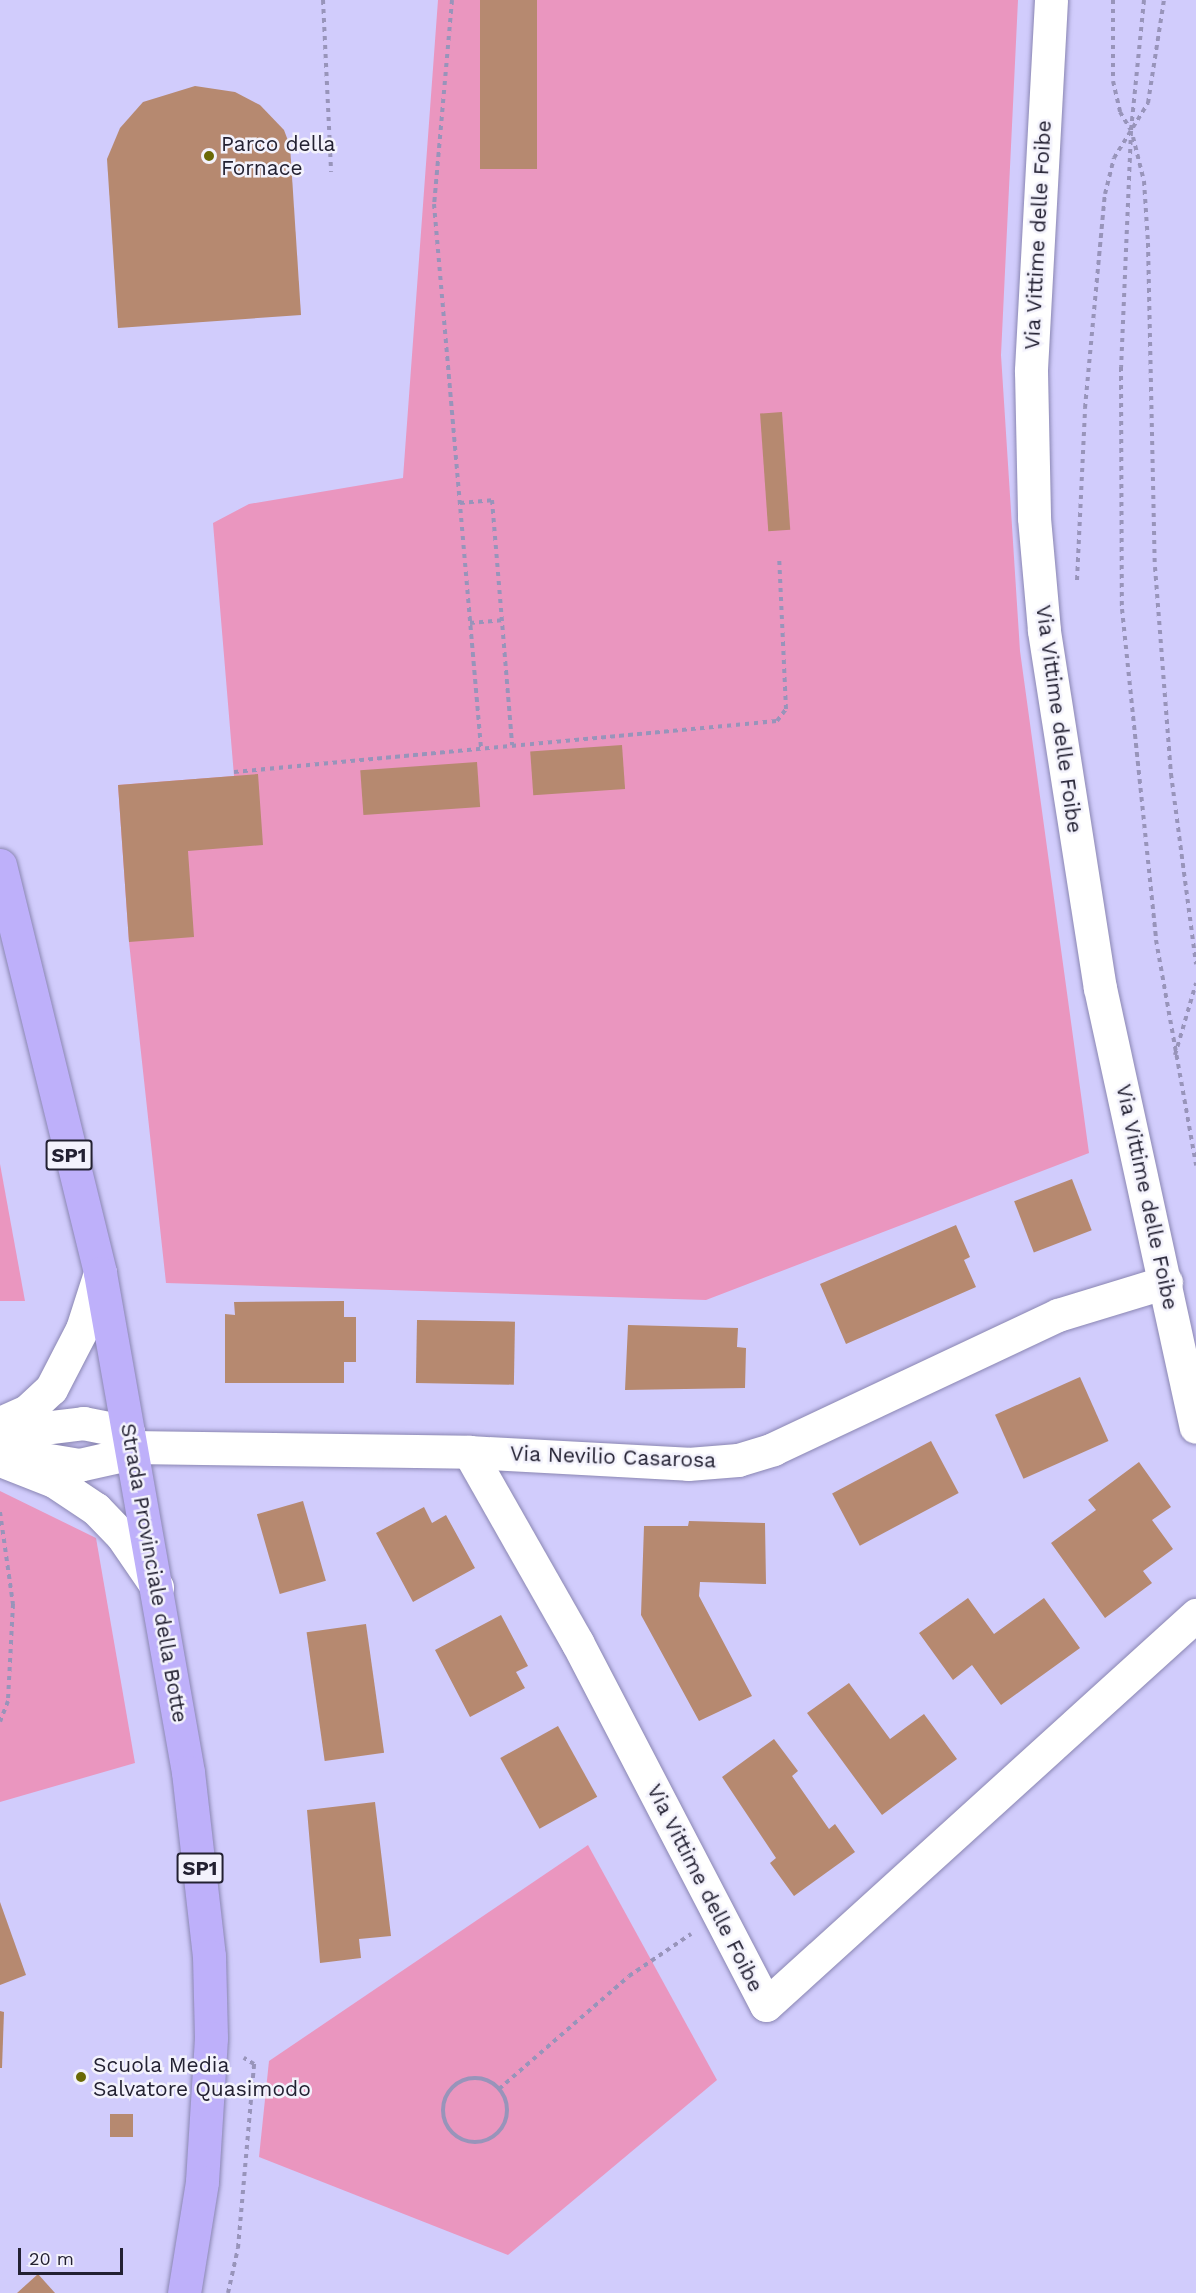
<!DOCTYPE html>
<html>
<head>
<meta charset="utf-8">
<style>
  body { margin:0 }
  #map { position:relative; width:1196px; height:2293px; overflow:hidden; background:#d1ccfc; font-family:"Work Sans",sans-serif }
  div>[style] { position:absolute }
  .green>* { inset:0; background:#ea96bf }
  .building>* { inset:0; background:#b68970; transform-origin:0 0 }
  .path>* { height:4px; margin-top:-2px; transform-origin:0; background:repeating-linear-gradient(90deg,#9894ba 0 4.5px,transparent 0 9px) }
  .path>.ring { margin:-2px; padding:0; box-sizing:content-box; background:none; border:4px solid #9894ba; border-radius:50% }
  .roads { filter:drop-shadow(0 0 2px #8a86b2) drop-shadow(0 0 2px #8a86b2) }
  .minor>* { height:33px; margin:-16.5px; padding:0 16.5px; transform-origin:16.5px; border-radius:16.5px; background:#fff }
  .major>* { height:33px; margin:-16.5px; padding:0 16.5px; transform-origin:16.5px; border-radius:16.5px; background:#beb0fa }
  .dots>* { width:16px; height:16px; translate:-50% -50%; box-sizing:border-box; border:3px solid #f3f2fc; border-radius:50% }
  span { translate:-50% -50%; white-space:nowrap; text-align:center; line-height:1.15; -webkit-text-stroke:5px #f3f2fc; paint-order:stroke }
  .shield-label span { padding:2px 4px; background:#f3f2fc; border:2px solid; border-radius:4px; -webkit-text-stroke-width:0 }
  .shield-label { font-size:20px; color:#232132; font-weight:700 }
  .poi-label { font-size:21px; color:#232132 }
  .left { translate:0 -50%; text-align:left }
  .street-label { font-size:21px; color:#232132 }
  .scale { position:absolute; left:18px; top:2248px; width:105px; height:27px; box-sizing:border-box; border:3px solid #232132; border-top:0; padding-left:8px; font-size:18px; line-height:21px; white-space:nowrap; color:#232132; -webkit-text-stroke:4px #f3f2fc; paint-order:stroke }
</style>
</head>
<body>
<div id="map">
  <div class="green">
    <div style="clip-path:polygon(438px 0,1018px 0,1001px 355px,1020px 651px,1089px 1153px,706px 1300px,166px 1283px,129px 942px,118px 785px,234px 776px,213px 523px,249px 504px,403px 478px)"></div>
    <div style="clip-path:polygon(0 1164px,25px 1301px,0 1301px)"></div>
    <div style="clip-path:polygon(0 1491px,96px 1538px,135px 1763px,0 1802px)"></div>
    <div style="clip-path:polygon(588px 1845px,717px 2080px,508px 2255px,259px 2157px,269px 2061px)"></div>
  </div>
  <div class="building">
    <div style="left:480px;top:0;width:57px;height:169px"></div>
    <div style="clip-path:polygon(195px 86px,235px 92px,260px 105px,284px 130px,290px 146px,301px 315px,118px 328px,107px 159px,120px 128px,143px 102px)"></div>
    <div style="left:782px;top:412px;width:118px;height:22px;rotate:86deg"></div>
    <div style="left:622px;top:745px;width:44px;height:92px;rotate:86deg"></div>
    <div style="left:477px;top:762px;width:45px;height:117px;rotate:86deg"></div>
    <div style="clip-path:polygon(258px 774px,263px 845px,188px 851px,194px 937px,129px 942px,118px 785px)"></div>
    <div style="left:1072px;top:1179px;width:55px;height:62px;rotate:69deg"></div>
    <div style="clip-path:polygon(956px 1225px,970px 1257px,964px 1260px,976px 1287px,846px 1344px,820px 1284px)"></div>
    <div style="clip-path:polygon(344px 1301px,344px 1317px,356px 1317px,356px 1362px,344px 1362px,344px 1383px,225px 1383px,225px 1314px,235px 1315px,234px 1302px)"></div>
    <div style="left:417px;top:1320px;width:98px;height:63px;rotate:1deg"></div>
    <div style="clip-path:polygon(628px 1325px,738px 1328px,737px 1347px,746px 1348px,745px 1388px,625px 1390px)"></div>
    <div style="left:1080px;top:1377px;width:70px;height:93px;rotate:66deg"></div>
    <div style="left:931px;top:1441px;width:59px;height:112px;rotate:62deg"></div>
    <div style="clip-path:polygon(1139px 1462px,1171px 1507px,1152px 1520px,1173px 1549px,1143px 1571px,1152px 1583px,1105px 1618px,1051px 1543px,1096px 1510px,1088px 1500px)"></div>
    <div style="left:303px;top:1501px;width:83px;height:48px;rotate:74deg"></div>
    <div style="clip-path:polygon(424px 1507px,432px 1523px,446px 1515px,475px 1568px,413px 1602px,376px 1533px)"></div>
    <div style="clip-path:polygon(689px 1521px,765px 1523px,766px 1584px,700px 1582px,699px 1596px,752px 1696px,699px 1721px,641px 1615px,644px 1526px,688px 1526px)"></div>
    <div style="clip-path:polygon(968px 1598px,994px 1634px,1044px 1598px,1080px 1648px,1001px 1705px,972px 1665px,953px 1680px,919px 1633px)"></div>
    <div style="clip-path:polygon(501px 1615px,528px 1666px,516px 1672px,525px 1688px,470px 1717px,435px 1650px)"></div>
    <div style="left:366px;top:1624px;width:130px;height:60px;rotate:82deg"></div>
    <div style="clip-path:polygon(849px 1683px,890px 1739px,924px 1714px,957px 1759px,882px 1815px,807px 1713px)"></div>
    <div style="left:558px;top:1726px;width:81px;height:66px;rotate:61deg"></div>
    <div style="clip-path:polygon(774px 1739px,798px 1771px,792px 1776px,829px 1829px,835px 1824px,855px 1852px,794px 1896px,770px 1863px,776px 1858px,722px 1777px)"></div>
    <div style="clip-path:polygon(375px 1802px,391px 1936px,359px 1939px,361px 1958px,320px 1963px,307px 1810px)"></div>
    <div style="clip-path:polygon(0 1902px,26px 1975px,0 1985px)"></div>
    <div style="clip-path:polygon(0 2011px,4px 2012px,2px 2068px,0 2068px)"></div>
    <div style="left:133px;top:2114px;width:23px;height:23px;rotate:90deg"></div>
    <div style="clip-path:polygon(38px 2274px,55px 2293px,17px 2293px)"></div>
  </div>
  <div class="path">
    <div style="left:323px;top:0;width:172px;rotate:87.3deg"></div>
    <div style="left:452px;top:0;width:205px;rotate:95deg"></div>
    <div style="left:434px;top:204px;width:546px;rotate:85.06deg"></div>
    <div style="left:1113px;top:0;width:81px;rotate:90deg"></div>
    <div style="left:1113px;top:81px;width:32px;rotate:77deg"></div>
    <div style="left:1120px;top:112px;width:21px;rotate:59deg"></div>
    <div style="left:1144px;top:0;width:132px;rotate:95.7deg"></div>
    <div style="left:1131px;top:131px;width:236px;rotate:92.4deg"></div>
    <div style="left:1121px;top:367px;width:242px;rotate:89.8deg"></div>
    <div style="left:1122px;top:609px;width:333px;rotate:84.1deg"></div>
    <div style="left:1156px;top:940px;width:229px;rotate:79.9deg"></div>
    <div style="left:1133px;top:137px;width:45px;rotate:76deg"></div>
    <div style="left:1144px;top:181px;width:62px;rotate:86.3deg"></div>
    <div style="left:1148px;top:243px;width:324px;rotate:88.8deg"></div>
    <div style="left:1155px;top:567px;width:208px;rotate:85.6deg"></div>
    <div style="left:1171px;top:774px;width:192px;rotate:82.5deg"></div>
    <div style="left:460px;top:503px;width:32px;rotate:-5deg"></div>
    <div style="left:492px;top:500px;width:246px;rotate:85.3deg"></div>
    <div style="left:1077px;top:580px;width:172px;rotate:-87.3deg"></div>
    <div style="left:1085px;top:408px;width:215px;rotate:-84.7deg"></div>
    <div style="left:1105px;top:194px;width:37px;rotate:-76deg"></div>
    <div style="left:1114px;top:158px;width:65px;rotate:-58.3deg"></div>
    <div style="left:1148px;top:103px;width:104px;rotate:-81.2deg"></div>
    <div style="left:470px;top:623px;width:32px;rotate:-5deg"></div>
    <div style="left:234px;top:772px;width:545px;rotate:-5.37deg"></div>
    <div style="left:777px;top:721px;width:15px;rotate:-53deg"></div>
    <div style="left:786px;top:709px;width:152px;rotate:-92.6deg"></div>
    <div style="left:1175px;top:1055px;width:75px;rotate:-73.7deg"></div>
    <div style="left:0;top:1512px;width:93px;rotate:82deg"></div>
    <div style="left:13px;top:1604px;width:97px;rotate:93deg"></div>
    <div style="left:8px;top:1701px;width:22px;rotate:111deg"></div>
    <div class="ring" style="left:443px;top:2078px;width:60px;height:60px"></div>
    <div style="left:499px;top:2089px;width:172px;rotate:-41deg"></div>
    <div style="left:629px;top:1976px;width:75px;rotate:-34.1deg"></div>
    <div style="left:228px;top:2293px;width:46px;rotate:-77.5deg"></div>
    <div style="left:238px;top:2248px;width:185px;rotate:-85deg"></div>
    <div style="left:254px;top:2064px;width:12px;rotate:-149deg"></div>
  </div>
  <div class="roads">
    <div class="minor">
      <div style="left:1051px;top:0;width:372px;rotate:93.1deg"></div>
      <div style="left:1031px;top:371px;width:147px;rotate:88.8deg"></div>
      <div style="left:1034px;top:518px;width:113px;rotate:84.9deg"></div>
      <div style="left:1044px;top:631px;width:361px;rotate:81.1deg"></div>
      <div style="left:1100px;top:988px;width:449px;rotate:77.7deg"></div>
      <div style="left:0;top:1423px;width:30px;rotate:-24deg"></div>
      <div style="left:27px;top:1411px;width:33px;rotate:-43deg"></div>
      <div style="left:51px;top:1389px;width:68px;rotate:-62.7deg"></div>
      <div style="left:82px;top:1329px;width:59px;rotate:-72.2deg"></div>
      <div style="left:2px;top:1433px;width:82px;rotate:-7deg"></div>
      <div style="left:83px;top:1423px;width:46px;rotate:11.3deg"></div>
      <div style="left:131px;top:1447px;width:338px;rotate:0.8deg"></div>
      <div style="left:469px;top:1452px;width:219px;rotate:3.1deg"></div>
      <div style="left:688px;top:1464px;width:50px;rotate:-4.6deg"></div>
      <div style="left:738px;top:1460px;width:37px;rotate:-17deg"></div>
      <div style="left:773px;top:1449px;width:315px;rotate:-25.2deg"></div>
      <div style="left:1058px;top:1315px;width:113px;rotate:-17deg"></div>
      <div style="left:469px;top:1452px;width:219px;rotate:60.4deg"></div>
      <div style="left:577px;top:1642px;width:409px;rotate:62.5deg"></div>
      <div style="left:766px;top:2005px;width:581px;rotate:-42.21deg"></div>
      <div style="left:25px;top:1456px;width:55px;rotate:9.5deg"></div>
      <div style="left:79px;top:1465px;width:54px;rotate:-12.8deg"></div>
      <div style="left:0;top:1460px;width:58px;rotate:21.3deg"></div>
      <div style="left:54px;top:1481px;width:50px;rotate:33.7deg"></div>
      <div style="left:96px;top:1509px;width:37px;rotate:46deg"></div>
      <div style="left:122px;top:1536px;width:62px;rotate:55.5deg"></div>
    </div>
    <div class="major">
      <div style="left:0;top:865px;width:420px;rotate:76.2deg"></div>
      <div style="left:100px;top:1273px;width:507px;rotate:80deg"></div>
      <div style="left:188px;top:1772px;width:185px;rotate:83.5deg"></div>
      <div style="left:209px;top:1956px;width:82px;rotate:88.6deg"></div>
      <div style="left:211px;top:2038px;width:144px;rotate:93.6deg"></div>
      <div style="left:202px;top:2182px;width:112px;rotate:99.2deg"></div>
    </div>
  </div>
  <div class="dots">
    <div style="left:209px;top:156px;background:#6a6906"></div>
    <div style="left:81px;top:2077px;background:#6a6906"></div>
  </div>
  <div class="shield-label">
    <span style="left:69px;top:1155px">SP1</span>
    <span style="left:200px;top:1868px">SP1</span>
  </div>
  <div class="poi-label">
    <span class="left" style="left:221px;top:156px">Parco della<br>Fornace</span>
    <span class="left" style="left:93px;top:2077px">Scuola Media<br>Salvatore Quasimodo</span>
  </div>
  <div class="street-label">
    <span style="left:1038px;top:235px;rotate:-87deg">Via Vittime delle Foibe</span>
    <span style="left:1059px;top:719px;rotate:82deg">Via Vittime delle Foibe</span>
    <span style="left:1147px;top:1197px;rotate:78deg">Via Vittime delle Foibe</span>
    <span style="left:613px;top:1457px;rotate:2deg">Via Nevilio Casarosa</span>
    <span style="left:154px;top:1573px;rotate:80deg">Strada Provinciale della Botte</span>
    <span style="left:705px;top:1888px;rotate:63deg">Via Vittime delle Foibe</span>
  </div>
  <div class="scale">20 m</div>
</div>
</body>
</html>
